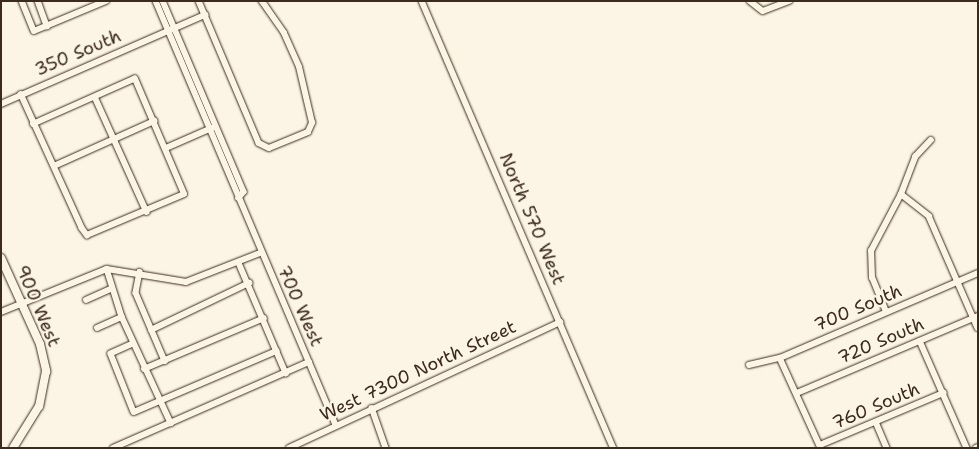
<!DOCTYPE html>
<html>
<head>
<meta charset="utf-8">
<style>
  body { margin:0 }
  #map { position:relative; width:979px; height:449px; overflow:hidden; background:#fcf5e5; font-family:"Shantell Sans",sans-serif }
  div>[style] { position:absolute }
  .roads { filter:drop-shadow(0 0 1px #3b2a1e) drop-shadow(0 0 1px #3b2a1e) }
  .street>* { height:5.5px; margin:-2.75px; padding:0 2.75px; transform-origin:2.75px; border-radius:2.75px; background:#fcf5e5 }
  .secondary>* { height:8px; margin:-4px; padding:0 4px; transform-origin:4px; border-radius:4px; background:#fcf5e5 }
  span { translate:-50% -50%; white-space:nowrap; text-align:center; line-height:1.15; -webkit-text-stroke:4.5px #fcf5e5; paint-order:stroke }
  .street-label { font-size:18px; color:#3b2a1e }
  .frame { position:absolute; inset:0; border:2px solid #3b2a1e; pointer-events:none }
</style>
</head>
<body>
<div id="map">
  <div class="roads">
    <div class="street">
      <div style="left:22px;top:1px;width:32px;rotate:68deg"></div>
      <div style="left:34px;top:31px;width:78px;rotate:-22.6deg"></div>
      <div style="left:38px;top:1px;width:27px;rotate:70deg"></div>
      <div style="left:156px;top:1px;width:461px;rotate:67deg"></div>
      <div style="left:163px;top:1px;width:207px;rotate:67deg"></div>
      <div style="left:244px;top:192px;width:8px;rotate:130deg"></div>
      <div style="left:199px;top:1px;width:154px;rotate:67.1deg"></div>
      <div style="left:259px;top:143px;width:11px;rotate:27deg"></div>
      <div style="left:269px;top:148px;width:42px;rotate:-22.3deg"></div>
      <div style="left:308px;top:132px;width:10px;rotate:-66deg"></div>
      <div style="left:312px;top:123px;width:57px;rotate:-103.1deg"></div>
      <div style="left:299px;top:67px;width:37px;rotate:-114deg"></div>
      <div style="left:284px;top:33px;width:39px;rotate:-125deg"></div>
      <div style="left:422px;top:1px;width:486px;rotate:66.8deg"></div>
      <div style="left:750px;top:1px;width:16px;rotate:38deg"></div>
      <div style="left:763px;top:11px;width:28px;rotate:-21deg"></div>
      <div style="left:21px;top:94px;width:147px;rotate:65.5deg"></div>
      <div style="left:82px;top:228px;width:9px;rotate:54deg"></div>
      <div style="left:87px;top:235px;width:105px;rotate:-22.9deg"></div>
      <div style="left:184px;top:194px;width:125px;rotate:-113.1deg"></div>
      <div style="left:135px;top:79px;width:111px;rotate:156deg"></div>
      <div style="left:95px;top:97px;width:126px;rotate:65.7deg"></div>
      <div style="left:1px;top:104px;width:223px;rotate:-23.6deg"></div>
      <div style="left:166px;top:148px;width:50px;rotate:-23.5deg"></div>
      <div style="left:54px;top:166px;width:110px;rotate:-24.2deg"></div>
      <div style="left:901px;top:194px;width:36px;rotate:38deg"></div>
      <div style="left:929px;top:216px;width:122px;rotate:66.4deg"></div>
      <div style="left:239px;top:263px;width:120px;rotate:66.9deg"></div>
      <div style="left:107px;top:269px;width:50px;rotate:72.6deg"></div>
      <div style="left:122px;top:317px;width:117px;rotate:65.2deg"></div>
      <div style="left:140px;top:272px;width:21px;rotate:101deg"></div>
      <div style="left:136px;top:293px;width:74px;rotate:66.9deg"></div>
      <div style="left:86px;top:300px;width:27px;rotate:-24deg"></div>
      <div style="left:1px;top:312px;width:114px;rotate:-22.1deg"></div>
      <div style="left:107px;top:269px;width:80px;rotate:9.3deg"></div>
      <div style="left:186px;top:282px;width:79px;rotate:-21.4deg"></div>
      <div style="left:886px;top:312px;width:37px;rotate:-112deg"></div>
      <div style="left:872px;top:278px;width:27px;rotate:-92deg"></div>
      <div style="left:871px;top:251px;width:64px;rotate:-62.2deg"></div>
      <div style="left:901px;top:194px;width:40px;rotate:-69deg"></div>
      <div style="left:915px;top:157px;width:23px;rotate:-47deg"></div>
      <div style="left:97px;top:328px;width:27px;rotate:-24deg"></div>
      <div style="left:151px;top:330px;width:109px;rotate:-25.6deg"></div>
      <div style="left:920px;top:341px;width:117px;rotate:66.3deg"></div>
      <div style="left:133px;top:344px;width:24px;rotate:156deg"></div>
      <div style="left:111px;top:354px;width:62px;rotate:68.4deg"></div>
      <div style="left:134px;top:412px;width:155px;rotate:-23.2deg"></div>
      <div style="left:780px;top:358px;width:99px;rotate:65.5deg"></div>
      <div style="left:749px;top:365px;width:32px;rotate:-13deg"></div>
      <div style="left:780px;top:358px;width:215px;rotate:-23.2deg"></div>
      <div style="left:144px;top:369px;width:130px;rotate:-23deg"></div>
      <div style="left:797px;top:393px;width:197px;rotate:-23deg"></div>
      <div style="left:372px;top:408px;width:42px;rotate:70.7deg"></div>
      <div style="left:876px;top:422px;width:28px;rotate:67deg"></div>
      <div style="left:820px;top:445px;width:134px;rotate:-22.9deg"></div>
      <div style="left:113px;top:448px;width:214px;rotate:-23.7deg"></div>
      <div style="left:289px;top:448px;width:299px;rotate:-24.9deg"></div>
      <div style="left:976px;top:448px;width:2px;rotate:-27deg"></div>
    </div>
    <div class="secondary">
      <div style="left:1px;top:258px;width:94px;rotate:65.6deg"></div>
      <div style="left:40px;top:344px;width:28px;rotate:77deg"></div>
      <div style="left:46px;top:371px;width:36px;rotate:101deg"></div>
      <div style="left:39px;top:406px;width:49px;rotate:121.8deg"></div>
    </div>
  </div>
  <div class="street-label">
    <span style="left:78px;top:53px;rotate:-23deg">350 South</span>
    <span style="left:532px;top:219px;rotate:67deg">North 570 West</span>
    <span style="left:38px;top:306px;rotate:67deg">900 West</span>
    <span style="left:300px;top:306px;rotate:66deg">700 West</span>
    <span style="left:858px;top:308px;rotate:-23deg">700 South</span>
    <span style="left:881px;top:341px;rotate:-23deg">720 South</span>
    <span style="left:418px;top:371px;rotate:-25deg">West 7300 North Street</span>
    <span style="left:876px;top:406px;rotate:-23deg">760 South</span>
  </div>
  <div class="frame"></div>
</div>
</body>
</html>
